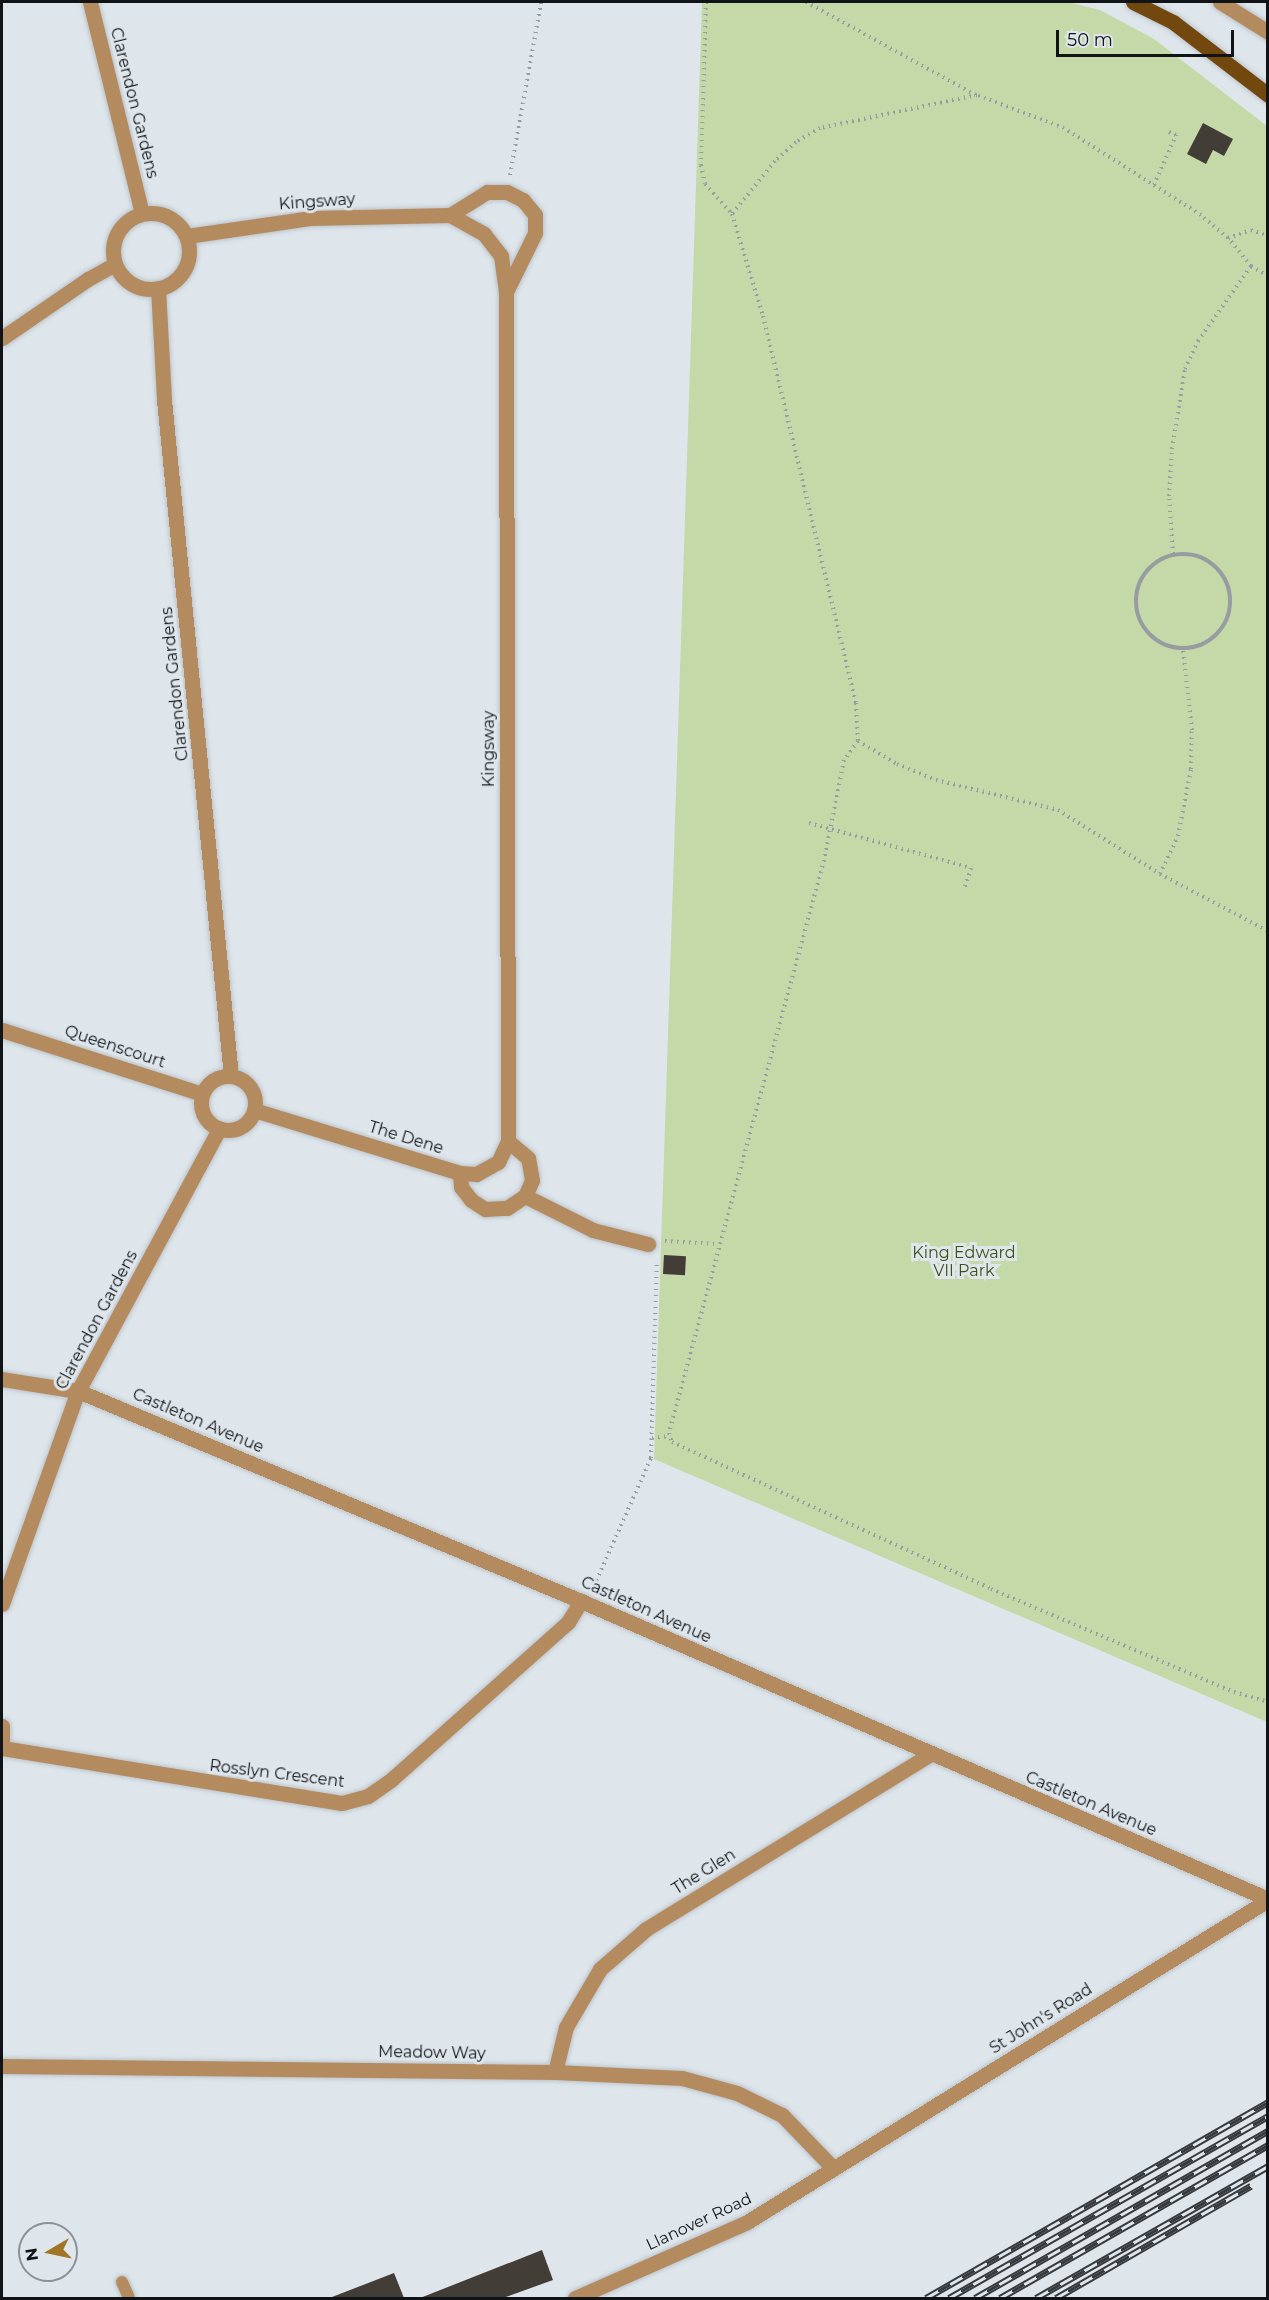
<!DOCTYPE html>
<html>
<head>
<meta charset="utf-8">
<style>
  body { margin:0 }
  #map { position:relative; width:1269px; height:2300px; overflow:hidden; background:#dee6ec; font-family:Montserrat,sans-serif }
  div>[style] { position:absolute }
  .green>* { inset:0; background:#c4d9a7 }
  .building>* { inset:0; background:#433d37; transform-origin:0 0 }
  .path>* { height:4px; margin-top:-2px; transform-origin:0; background:repeating-linear-gradient(90deg,#969ca0 0 1.5px,transparent 0 6px) }
  .path>.ring { margin:-2px; padding:0; box-sizing:content-box; background:none; border:4px solid #969ca0; border-radius:50% }
  .roads { filter:drop-shadow(0 0 2px #bdc4ca) drop-shadow(0 0 2px #bdc4ca) }
  .service>* { height:12px; margin:-6px; padding:0 6px; transform-origin:6px; border-radius:6px; background:#b48b5f }
  .minor>* { height:15px; margin:-7.5px; padding:0 7.5px; transform-origin:7.5px; border-radius:7.5px; background:#b48b5f }
  .minor>.ring { margin:-7.5px; padding:0; box-sizing:content-box; background:none; border:15px solid #b48b5f; border-radius:50% }
  .tertiary>* { height:15px; margin:-7.5px; padding:0 7.5px; transform-origin:7.5px; border-radius:7.5px; background:#b48b5f }
  .primary>* { height:15px; margin:-7.5px; padding:0 7.5px; transform-origin:7.5px; border-radius:7.5px; background:#73480f }
  .rail>* { height:7px; margin-top:-3.5px; transform-origin:0; background:repeating-linear-gradient(90deg,#dee6ec 0 14px,#363a3d 0 28px); box-sizing:border-box; border-block:2px solid #363a3d }
  span { translate:-50% -50%; white-space:nowrap; text-align:center; line-height:1.15; -webkit-text-stroke:6px #dee6ec; paint-order:stroke }
  .street-label { font-size:16px; color:#111416 }
  .park-label { font-size:16px; color:#3c5015 }
  .frame { position:absolute; inset:0; border:3px solid #111416; pointer-events:none }
  .north { position:absolute; left:18px; top:2222px; width:60px; height:60px; box-sizing:border-box; background:#dee6ec; border:2px solid #8c9296; border-radius:50%; rotate:261deg; font-size:16px; font-weight:700; line-height:24px; text-align:center; color:#111416 }
  .north::after { content:''; display:block; margin:auto; width:21px; height:27px; background:#a27426; clip-path:polygon(50% 0,100% 100%,50% 72%,0 100%) }
  .scale { position:absolute; left:1056px; top:30px; width:178px; height:27px; box-sizing:border-box; border:3px solid #111416; border-top:0; padding-left:8px; font-size:18px; line-height:21px; white-space:nowrap; color:#111416; -webkit-text-stroke:4px #dee6ec; paint-order:stroke }
</style>
</head>
<body>
<div id="map">
  <div class="green">
    <div style="clip-path:polygon(702px 2px,1068px 2px,1100px 10px,1154px 39px,1267px 126px,1267px 1722px,654px 1459px)"></div>
  </div>
  <div class="building">
    <div style="clip-path:polygon(1203px 123px,1233px 139px,1224px 156px,1213px 150px,1206px 164px,1187px 154px)"></div>
    <div style="left:664px;top:1255px;width:22px;height:19px;rotate:3deg"></div>
    <div style="clip-path:polygon(542px 2250px,553px 2280px,503px 2298px,420px 2298px)"></div>
    <div style="clip-path:polygon(394px 2273px,404px 2298px,332px 2298px,332px 2297px)"></div>
  </div>
  <div class="path">
    <div style="left:706px;top:2px;width:163px;rotate:91.8deg"></div>
    <div style="left:701px;top:165px;width:19px;rotate:78deg"></div>
    <div style="left:705px;top:184px;width:40px;rotate:48deg"></div>
    <div style="left:806px;top:2px;width:194px;rotate:28.7deg"></div>
    <div style="left:510px;top:175px;width:176px;rotate:-79.8deg"></div>
    <div style="left:1154px;top:185px;width:55px;rotate:-66.3deg"></div>
    <div style="left:1176px;top:135px;width:10px;rotate:-156deg"></div>
    <div style="left:1228px;top:238px;width:24px;rotate:-19deg"></div>
    <div style="left:1251px;top:230px;width:18px;rotate:19deg"></div>
    <div style="left:1268px;top:276px;width:20px;rotate:-150deg"></div>
    <div style="left:1251px;top:266px;width:36px;rotate:-129deg"></div>
    <div style="left:1228px;top:238px;width:35px;rotate:-140deg"></div>
    <div style="left:1201px;top:215px;width:162px;rotate:-147.6deg"></div>
    <div style="left:1064px;top:128px;width:93px;rotate:-159.2deg"></div>
    <div style="left:977px;top:95px;width:160px;rotate:168.1deg"></div>
    <div style="left:820px;top:128px;width:28px;rotate:150deg"></div>
    <div style="left:796px;top:142px;width:28px;rotate:138deg"></div>
    <div style="left:775px;top:161px;width:68px;rotate:129.1deg"></div>
    <div style="left:732px;top:214px;width:107px;rotate:73.1deg"></div>
    <div style="left:763px;top:316px;width:398px;rotate:76.5deg"></div>
    <div style="left:856px;top:703px;width:38px;rotate:87deg"></div>
    <div style="left:858px;top:741px;width:24px;rotate:126deg"></div>
    <div style="left:844px;top:760px;width:102px;rotate:101.3deg"></div>
    <div style="left:824px;top:860px;width:594px;rotate:105.14deg"></div>
    <div style="left:669px;top:1433px;width:9px;rotate:72deg"></div>
    <div style="left:672px;top:1442px;width:351px;rotate:24.7deg"></div>
    <div style="left:991px;top:1589px;width:264px;rotate:23deg"></div>
    <div style="left:1234px;top:1692px;width:35px;rotate:16deg"></div>
    <div class="ring" style="left:1136px;top:554px;width:90px;height:90px"></div>
    <div style="left:1173px;top:554px;width:58px;rotate:-93.9deg"></div>
    <div style="left:1169px;top:496px;width:47px;rotate:-86.3deg"></div>
    <div style="left:1172px;top:449px;width:81px;rotate:-80.8deg"></div>
    <div style="left:1185px;top:369px;width:31px;rotate:-65deg"></div>
    <div style="left:1198px;top:341px;width:92px;rotate:-54.8deg"></div>
    <div style="left:858px;top:741px;width:45px;rotate:30.5deg"></div>
    <div style="left:897px;top:764px;width:42px;rotate:22.3deg"></div>
    <div style="left:936px;top:780px;width:126px;rotate:13.8deg"></div>
    <div style="left:1058px;top:810px;width:120px;rotate:32.1deg"></div>
    <div style="left:1160px;top:874px;width:122px;rotate:27.8deg"></div>
    <div style="left:809px;top:823px;width:168px;rotate:15.5deg"></div>
    <div style="left:971px;top:868px;width:23px;rotate:108deg"></div>
    <div style="left:1160px;top:874px;width:42px;rotate:-64.7deg"></div>
    <div style="left:1178px;top:836px;width:68px;rotate:-79deg"></div>
    <div style="left:1191px;top:769px;width:39px;rotate:-89deg"></div>
    <div style="left:1192px;top:730px;width:81px;rotate:-96.3deg"></div>
    <div style="left:665px;top:1241px;width:52px;rotate:3.3deg"></div>
    <div style="left:652px;top:1438px;width:17px;rotate:-7deg"></div>
    <div style="left:594px;top:1586px;width:140px;rotate:-66deg"></div>
    <div style="left:651px;top:1458px;width:197px;rotate:-88.3deg"></div>
  </div>
  <div class="roads">
    <div class="service">
      <div style="left:122px;top:2282px;width:17px;rotate:66deg"></div>
    </div>
    <div class="minor">
      <div style="left:90px;top:2px;width:217px;rotate:76.2deg"></div>
      <div style="left:1220px;top:2px;width:57px;rotate:32deg"></div>
      <div class="ring" style="left:113px;top:213px;width:61px;height:61px"></div>
      <div style="left:450px;top:215px;width:39px;rotate:29deg"></div>
      <div style="left:484px;top:234px;width:28px;rotate:52deg"></div>
      <div style="left:501px;top:256px;width:36px;rotate:82deg"></div>
      <div style="left:187px;top:236px;width:124px;rotate:-8.3deg"></div>
      <div style="left:310px;top:218px;width:140px;rotate:-1.2deg"></div>
      <div style="left:450px;top:215px;width:44px;rotate:-31.9deg"></div>
      <div style="left:487px;top:192px;width:20px"></div>
      <div style="left:507px;top:192px;width:18px;rotate:27deg"></div>
      <div style="left:523px;top:200px;width:19px;rotate:51deg"></div>
      <div style="left:535px;top:215px;width:18px;rotate:90deg"></div>
      <div style="left:535px;top:233px;width:66px;rotate:116.2deg"></div>
      <div style="left:506px;top:292px;width:849px;rotate:89.87deg"></div>
      <div style="left:508px;top:1141px;width:23px;rotate:115deg"></div>
      <div style="left:498px;top:1162px;width:25px;rotate:151deg"></div>
      <div style="left:476px;top:1174px;width:16px;rotate:-176deg"></div>
      <div style="left:460px;top:1173px;width:215px;rotate:-163deg"></div>
      <div style="left:158px;top:288px;width:112px;rotate:86.9deg"></div>
      <div style="left:164px;top:400px;width:679px;rotate:84.34deg"></div>
      <div style="left:2px;top:338px;width:104px;rotate:-34.5deg"></div>
      <div style="left:88px;top:279px;width:31px;rotate:-29deg"></div>
      <div style="left:2px;top:1030px;width:210px;rotate:17.7deg"></div>
      <div class="ring" style="left:201px;top:1076px;width:39px;height:39px"></div>
      <div style="left:460px;top:1173px;width:14px;rotate:86deg"></div>
      <div style="left:461px;top:1187px;width:16px;rotate:52deg"></div>
      <div style="left:471px;top:1200px;width:17px;rotate:33deg"></div>
      <div style="left:485px;top:1209px;width:22px;rotate:-3deg"></div>
      <div style="left:507px;top:1208px;width:22px;rotate:-34deg"></div>
      <div style="left:525px;top:1196px;width:17px;rotate:-66deg"></div>
      <div style="left:532px;top:1180px;width:22px;rotate:-100deg"></div>
      <div style="left:528px;top:1158px;width:26px;rotate:-140deg"></div>
      <div style="left:525px;top:1196px;width:76px;rotate:26.6deg"></div>
      <div style="left:593px;top:1230px;width:57px;rotate:14.3deg"></div>
      <div style="left:2px;top:1604px;width:226px;rotate:-70.4deg"></div>
      <div style="left:78px;top:1391px;width:298px;rotate:-61.7deg"></div>
      <div style="left:2px;top:1726px;width:18px;rotate:90deg"></div>
      <div style="left:2px;top:1748px;width:344px;rotate:9.2deg"></div>
      <div style="left:342px;top:1803px;width:27px;rotate:-15deg"></div>
      <div style="left:368px;top:1796px;width:29px;rotate:-35deg"></div>
      <div style="left:392px;top:1779px;width:236px;rotate:-41.7deg"></div>
      <div style="left:568px;top:1622px;width:25px;rotate:-58deg"></div>
      <div style="left:2px;top:2066px;width:553px;rotate:0.62deg"></div>
      <div style="left:555px;top:2072px;width:127px;rotate:2.7deg"></div>
      <div style="left:682px;top:2078px;width:57px;rotate:15.3deg"></div>
      <div style="left:737px;top:2093px;width:50px;rotate:26.1deg"></div>
      <div style="left:782px;top:2115px;width:74px;rotate:46.1deg"></div>
      <div style="left:555px;top:2072px;width:46px;rotate:-76.3deg"></div>
      <div style="left:566px;top:2027px;width:67px;rotate:-59.6deg"></div>
      <div style="left:600px;top:1969px;width:61px;rotate:-41deg"></div>
      <div style="left:646px;top:1929px;width:334px;rotate:-31.6deg"></div>
    </div>
    <div class="tertiary">
      <div style="left:2px;top:1379px;width:77px;rotate:9deg"></div>
      <div style="left:78px;top:1391px;width:545px;rotate:22.66deg"></div>
      <div style="left:581px;top:1601px;width:749px;rotate:23.45deg"></div>
      <div style="left:575px;top:2298px;width:188px;rotate:-23.8deg"></div>
      <div style="left:747px;top:2222px;width:612px;rotate:-31.72deg"></div>
    </div>
    <div class="primary">
      <div style="left:1133px;top:2px;width:45px;rotate:26.6deg"></div>
      <div style="left:1173px;top:22px;width:120px;rotate:37.5deg"></div>
    </div>
  </div>
  <div class="rail">
    <div style="left:926px;top:2298px;width:394px;rotate:-29.8deg"></div>
    <div style="left:949px;top:2298px;width:367px;rotate:-29.7deg"></div>
    <div style="left:975px;top:2298px;width:337px;rotate:-29.7deg"></div>
    <div style="left:1000px;top:2298px;width:309px;rotate:-29.7deg"></div>
    <div style="left:1036px;top:2298px;width:267px;rotate:-29.6deg"></div>
    <div style="left:1056px;top:2298px;width:225px;rotate:-29.9deg"></div>
  </div>
  <div class="street-label">
    <span style="left:134px;top:103px;rotate:76deg">Clarendon Gardens</span>
    <span style="left:317px;top:202px;rotate:-4deg">Kingsway</span>
    <span style="left:175px;top:684px;rotate:-96deg">Clarendon Gardens</span>
    <span style="left:489px;top:749px;rotate:-90deg">Kingsway</span>
    <span style="left:115px;top:1047px;rotate:18deg">Queenscourt</span>
    <span style="left:406px;top:1138px;rotate:17deg">The Dene</span>
    <span style="left:97px;top:1320px;rotate:-62deg">Clarendon Gardens</span>
    <span style="left:198px;top:1421px;rotate:23deg">Castleton Avenue</span>
    <span style="left:646px;top:1610px;rotate:24deg">Castleton Avenue</span>
    <span style="left:277px;top:1774px;rotate:7deg">Rosslyn Crescent</span>
    <span style="left:1091px;top:1804px;rotate:23deg">Castleton Avenue</span>
    <span style="left:704px;top:1872px;rotate:-32deg">The Glen</span>
    <span style="left:1041px;top:2019px;rotate:-32deg">St John's Road</span>
    <span style="left:432px;top:2053px;rotate:1deg">Meadow Way</span>
    <span style="left:699px;top:2222px;rotate:-25deg">Llanover Road</span>
  </div>
  <div class="park-label">
    <span style="left:964px;top:1262px">King Edward<br>VII Park</span>
  </div>
  <div class="frame"></div>
  <div class="north">N</div>
  <div class="scale">50 m</div>
</div>
</body>
</html>
